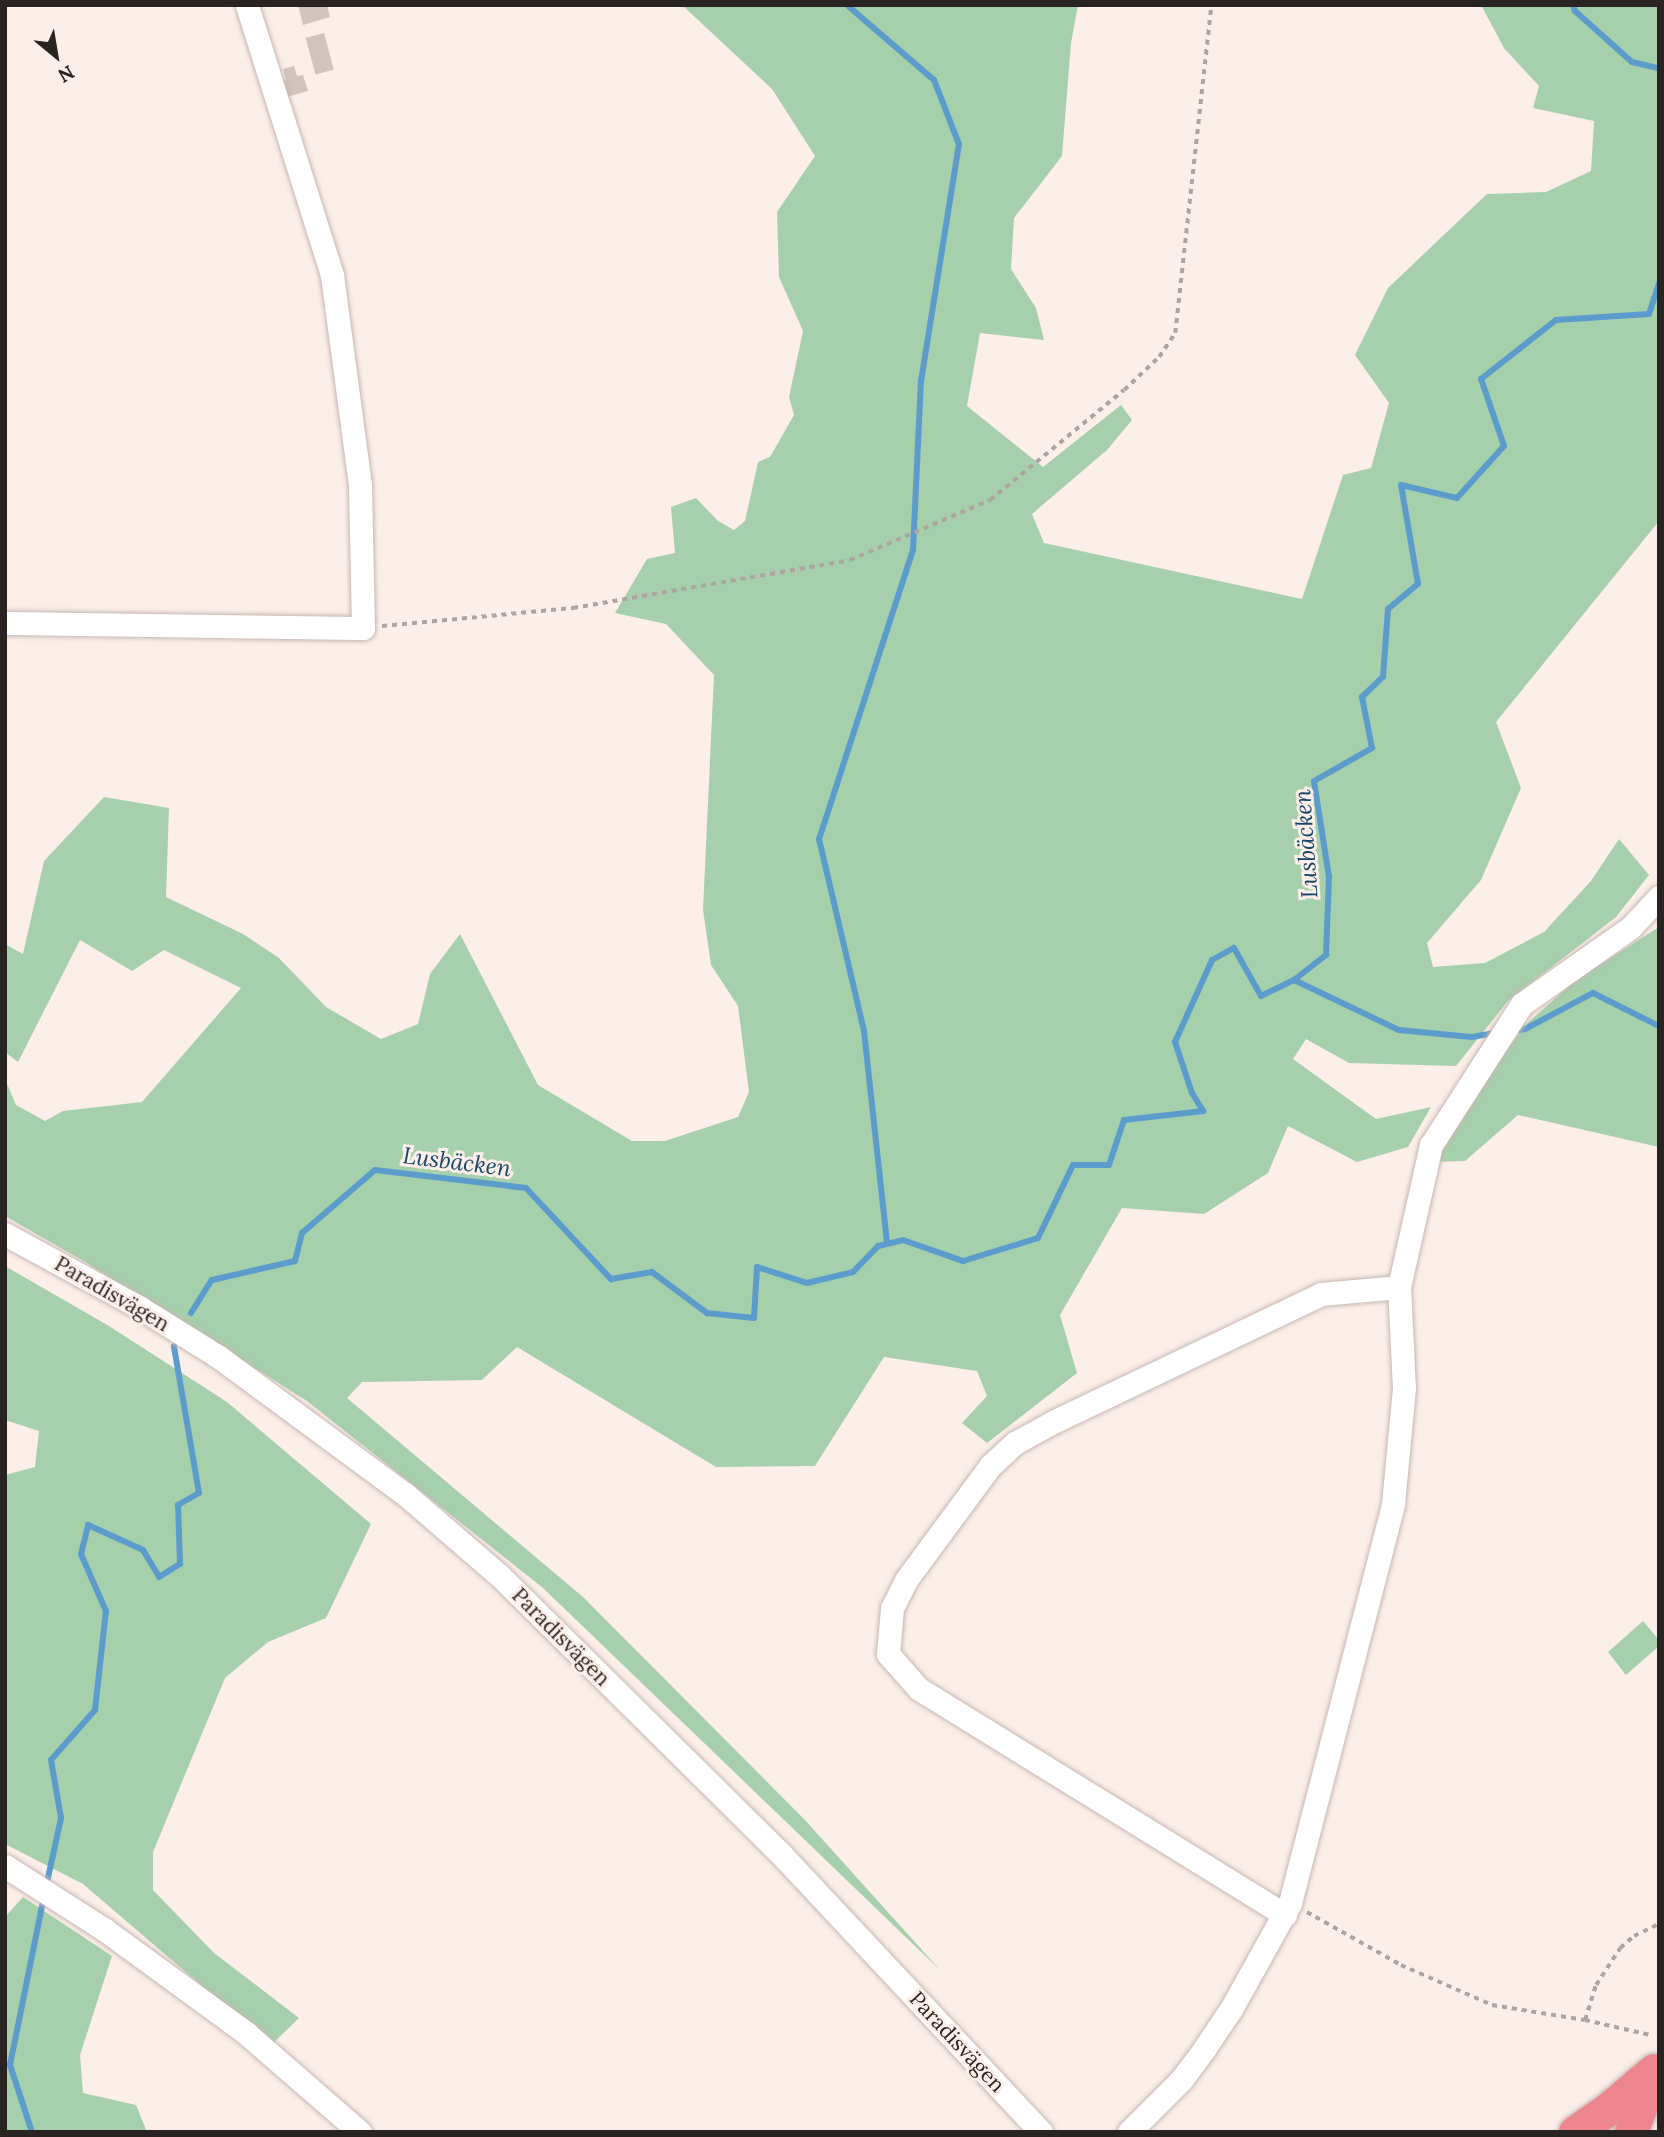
<!DOCTYPE html>
<html>
<head>
<meta charset="utf-8">
<style>
  body { margin:0 }
  #map { position:relative; width:1664px; height:2137px; overflow:hidden; background:#fceee8; font-family:Lora,serif }
  div>[style] { position:absolute }
  .green>* { inset:0; background:#a5d0ab }
  .stream>* { height:6px; margin:-3px; padding:0 3px; transform-origin:3px; border-radius:3px; background:#5c9ccd }
  .building>* { inset:0; background:#d2c3be; transform-origin:0 0 }
  .path>* { height:3.5px; margin-top:-1.75px; transform-origin:0; background:repeating-linear-gradient(90deg,#aea49f 0 5px,transparent 0 10px) }
  .roads { filter:drop-shadow(0 0 2px #c5b7b2) drop-shadow(0 0 2px #c5b7b2) }
  .minor>* { height:23px; margin:-11.5px; padding:0 11.5px; transform-origin:11.5px; border-radius:11.5px; background:#fff }
  .highway>* { height:33px; margin:-16.5px; padding:0 16.5px; transform-origin:16.5px; border-radius:16.5px; background:#ed858d }
  span { translate:-50% -50%; white-space:nowrap; text-align:center; line-height:1.15; -webkit-text-stroke:6px #fceee8; paint-order:stroke }
  .street-label { font-size:21px; color:#292422 }
  .water-label { font-size:23px; color:#164668; font-style:italic }
  .frame { position:absolute; inset:0; border:7px solid #292422; pointer-events:none }
  .north { position:absolute; left:21px; top:21px; width:70px; height:70px; -webkit-text-stroke:5px #fceee8; paint-order:stroke; rotate:150deg; font-size:19px; font-weight:700; line-height:28px; text-align:center; color:#292422 }
  .north::after { content:''; display:block; margin:auto; width:24px; height:32px; background:#292422; clip-path:polygon(50% 0,100% 100%,50% 72%,0 100%) }
</style>
</head>
<body>
<div id="map">
  <div class="green">
    <div style="clip-path:polygon(682px 5px,1078px 5px,1071px 43px,1062px 156px,1014px 218px,1011px 269px,1036px 308px,1044px 340px,980px 333px,967px 406px,1043px 467px,1121px 405px,1132px 420px,1107px 450px,1032px 514px,1044px 543px,1302px 599px,1343px 475px,1371px 468px,1389px 403px,1355px 355px,1388px 288px,1487px 194px,1546px 192px,1591px 171px,1594px 121px,1533px 108px,1539px 86px,1504px 48px,1481px 5px,1659px 5px,1659px 521px,1496px 722px,1521px 788px,1481px 880px,1427px 943px,1433px 967px,1485px 963px,1544px 932px,1591px 881px,1619px 839px,1649px 875px,1616px 917px,1508px 1001px,1456px 1066px,1349px 1063px,1306px 1039px,1293px 1059px,1376px 1119px,1431px 1107px,1408px 1147px,1357px 1162px,1288px 1126px,1268px 1173px,1204px 1214px,1122px 1208px,1060px 1315px,1077px 1373px,987px 1443px,962px 1423px,987px 1396px,977px 1371px,884px 1357px,815px 1466px,716px 1467px,517px 1347px,482px 1380px,362px 1382px,347px 1398px,583px 1597px,805px 1820px,940px 1970px,543px 1588px,307px 1401px,85px 1262px,5px 1216px,5px 1079px,16px 1105px,45px 1121px,63px 1111px,142px 1102px,241px 988px,164px 950px,132px 971px,80px 940px,18px 1062px,5px 1052px,5px 944px,23px 954px,44px 861px,104px 797px,169px 808px,166px 897px,243px 934px,279px 958px,326px 1007px,381px 1039px,418px 1024px,430px 974px,460px 934px,538px 1085px,632px 1141px,665px 1141px,738px 1117px,749px 1092px,738px 1006px,711px 965px,703px 910px,714px 675px,666px 624px,615px 613px,647px 559px,675px 553px,671px 507px,696px 498px,718px 521px,734px 530px,745px 521px,758px 462px,770px 457px,794px 415px,789px 397px,803px 331px,779px 277px,777px 212px,815px 156px,772px 89px)"></div>
    <div style="clip-path:polygon(1659px 927px,1659px 1147px,1518px 1115px,1465px 1161px,1430px 1162px,1524px 1026px,1576px 980px)"></div>
    <div style="clip-path:polygon(5px 1266px,109px 1326px,227px 1402px,371px 1524px,326px 1618px,268px 1642px,225px 1678px,153px 1852px,153px 1890px,214px 1953px,299px 2018px,271px 2045px,83px 1884px,5px 1844px,5px 1475px,35px 1467px,39px 1431px,5px 1420px)"></div>
    <div style="clip-path:polygon(1643px 1621px,1659px 1640px,1659px 1646px,1626px 1675px,1608px 1652px)"></div>
    <div style="clip-path:polygon(23px 1897px,112px 1956px,80px 2055px,83px 2093px,136px 2105px,147px 2132px,5px 2132px,5px 1917px)"></div>
  </div>
  <div class="stream">
    <div style="left:847px;top:5px;width:115px;rotate:40.8deg"></div>
    <div style="left:934px;top:80px;width:69px;rotate:68.7deg"></div>
    <div style="left:959px;top:144px;width:239px;rotate:99.1deg"></div>
    <div style="left:921px;top:380px;width:170px;rotate:92.7deg"></div>
    <div style="left:913px;top:550px;width:304px;rotate:108deg"></div>
    <div style="left:819px;top:839px;width:197px;rotate:76.8deg"></div>
    <div style="left:864px;top:1031px;width:214px;rotate:83.8deg"></div>
    <div style="left:1573px;top:5px;width:6px;rotate:72deg"></div>
    <div style="left:1575px;top:11px;width:76px;rotate:41.8deg"></div>
    <div style="left:1632px;top:62px;width:28px;rotate:13deg"></div>
    <div style="left:1294px;top:980px;width:116px;rotate:25.5deg"></div>
    <div style="left:1399px;top:1030px;width:73px;rotate:5.5deg"></div>
    <div style="left:1472px;top:1037px;width:23px;rotate:-10deg"></div>
    <div style="left:1513px;top:1031px;width:12px;rotate:-9deg"></div>
    <div style="left:1525px;top:1029px;width:77px;rotate:-27.9deg"></div>
    <div style="left:1593px;top:993px;width:74px;rotate:26.6deg"></div>
    <div style="left:191px;top:1313px;width:39px;rotate:-58deg"></div>
    <div style="left:212px;top:1280px;width:85px;rotate:-12.9deg"></div>
    <div style="left:295px;top:1261px;width:29px;rotate:-76deg"></div>
    <div style="left:302px;top:1233px;width:96px;rotate:-40.8deg"></div>
    <div style="left:375px;top:1170px;width:152px;rotate:6.8deg"></div>
    <div style="left:526px;top:1188px;width:125px;rotate:47deg"></div>
    <div style="left:611px;top:1279px;width:42px;rotate:-9.7deg"></div>
    <div style="left:652px;top:1272px;width:69px;rotate:36.7deg"></div>
    <div style="left:707px;top:1313px;width:47px;rotate:6.1deg"></div>
    <div style="left:754px;top:1318px;width:51px;rotate:-86.6deg"></div>
    <div style="left:757px;top:1267px;width:52px;rotate:17.7deg"></div>
    <div style="left:807px;top:1283px;width:47px;rotate:-13.4deg"></div>
    <div style="left:853px;top:1272px;width:36px;rotate:-46deg"></div>
    <div style="left:878px;top:1246px;width:26px;rotate:-13deg"></div>
    <div style="left:903px;top:1240px;width:64px;rotate:19.3deg"></div>
    <div style="left:963px;top:1261px;width:78px;rotate:-17deg"></div>
    <div style="left:1038px;top:1238px;width:81px;rotate:-64.4deg"></div>
    <div style="left:1073px;top:1165px;width:36px"></div>
    <div style="left:1109px;top:1165px;width:47px;rotate:-71.6deg"></div>
    <div style="left:1124px;top:1120px;width:80px;rotate:-6.5deg"></div>
    <div style="left:1203px;top:1111px;width:21px;rotate:-121deg"></div>
    <div style="left:1192px;top:1093px;width:54px;rotate:-108.4deg"></div>
    <div style="left:1175px;top:1042px;width:90px;rotate:-65.7deg"></div>
    <div style="left:1212px;top:960px;width:25px;rotate:-29deg"></div>
    <div style="left:1234px;top:948px;width:55px;rotate:60.6deg"></div>
    <div style="left:1261px;top:996px;width:37px;rotate:-26deg"></div>
    <div style="left:1294px;top:980px;width:41px;rotate:-38deg"></div>
    <div style="left:1326px;top:955px;width:78px;rotate:-87.8deg"></div>
    <div style="left:1329px;top:877px;width:97px;rotate:-98.9deg"></div>
    <div style="left:1314px;top:781px;width:67px;rotate:-29.6deg"></div>
    <div style="left:1372px;top:748px;width:52px;rotate:-101.1deg"></div>
    <div style="left:1362px;top:697px;width:29px;rotate:-44deg"></div>
    <div style="left:1383px;top:677px;width:68px;rotate:-85.8deg"></div>
    <div style="left:1388px;top:609px;width:39px;rotate:-40deg"></div>
    <div style="left:1418px;top:584px;width:100px;rotate:-99.7deg"></div>
    <div style="left:1401px;top:485px;width:57px;rotate:13.1deg"></div>
    <div style="left:1457px;top:498px;width:70px;rotate:-47.9deg"></div>
    <div style="left:1504px;top:446px;width:71px;rotate:-108.9deg"></div>
    <div style="left:1481px;top:379px;width:95px;rotate:-38.2deg"></div>
    <div style="left:1556px;top:320px;width:93px;rotate:-3.7deg"></div>
    <div style="left:1649px;top:314px;width:32px;rotate:-72deg"></div>
    <div style="left:46px;top:1887px;width:71px;rotate:-77.7deg"></div>
    <div style="left:61px;top:1818px;width:59px;rotate:-99.8deg"></div>
    <div style="left:51px;top:1760px;width:67px;rotate:-48.7deg"></div>
    <div style="left:95px;top:1710px;width:100px;rotate:-83.7deg"></div>
    <div style="left:106px;top:1611px;width:62px;rotate:-113.7deg"></div>
    <div style="left:81px;top:1554px;width:30px;rotate:-76deg"></div>
    <div style="left:88px;top:1525px;width:60px;rotate:24.4deg"></div>
    <div style="left:143px;top:1550px;width:31px;rotate:59deg"></div>
    <div style="left:159px;top:1577px;width:25px;rotate:-32deg"></div>
    <div style="left:180px;top:1564px;width:59px;rotate:-91.9deg"></div>
    <div style="left:178px;top:1505px;width:24px;rotate:-30deg"></div>
    <div style="left:199px;top:1493px;width:149px;rotate:-99.7deg"></div>
    <div style="left:32px;top:2132px;width:71px;rotate:-108.2deg"></div>
    <div style="left:10px;top:2065px;width:171px;rotate:-78.6deg"></div>
  </div>
  <div class="building">
    <div style="clip-path:polygon(298px 5px,327px 5px,330px 17px,303px 25px)"></div>
    <div style="left:324px;top:33px;width:38px;height:19px;rotate:75deg"></div>
    <div style="clip-path:polygon(294px 66px,297px 76px,303px 75px,308px 91px,283px 98px,279px 81px,286px 80px,283px 69px)"></div>
  </div>
  <div class="path">
    <div style="left:382px;top:626px;width:192px;rotate:-5.4deg"></div>
    <div style="left:573px;top:608px;width:281px;rotate:-9.8deg"></div>
    <div style="left:850px;top:560px;width:152px;rotate:-23.2deg"></div>
    <div style="left:990px;top:500px;width:173px;rotate:-39.4deg"></div>
    <div style="left:1124px;top:390px;width:48px;rotate:-43.3deg"></div>
    <div style="left:1159px;top:357px;width:29px;rotate:-56deg"></div>
    <div style="left:1175px;top:333px;width:330px;rotate:-83.7deg"></div>
    <div style="left:1307px;top:1912px;width:108px;rotate:29.4deg"></div>
    <div style="left:1401px;top:1965px;width:99px;rotate:23.7deg"></div>
    <div style="left:1492px;top:2005px;width:94px;rotate:9.2deg"></div>
    <div style="left:1585px;top:2020px;width:67px;rotate:13deg"></div>
    <div style="left:1585px;top:2020px;width:37px;rotate:-73deg"></div>
    <div style="left:1596px;top:1985px;width:44px;rotate:-57deg"></div>
    <div style="left:1620px;top:1948px;width:18px;rotate:-41deg"></div>
    <div style="left:1634px;top:1936px;width:28px;rotate:-26deg"></div>
  </div>
  <div class="roads">
    <div class="minor">
      <div style="left:5px;top:623px;width:358px;rotate:0.8deg"></div>
      <div style="left:363px;top:628px;width:143px;rotate:-91.2deg"></div>
      <div style="left:360px;top:485px;width:212px;rotate:-97.6deg"></div>
      <div style="left:332px;top:275px;width:283px;rotate:-107.5deg"></div>
      <div style="left:5px;top:1234px;width:153px;rotate:28.6deg"></div>
      <div style="left:139px;top:1307px;width:94px;rotate:32deg"></div>
      <div style="left:219px;top:1357px;width:231px;rotate:36.4deg"></div>
      <div style="left:405px;top:1494px;width:125px;rotate:40.8deg"></div>
      <div style="left:500px;top:1576px;width:394px;rotate:44.7deg"></div>
      <div style="left:780px;top:1853px;width:382px;rotate:46.9deg"></div>
      <div style="left:5px;top:1866px;width:119px;rotate:32.6deg"></div>
      <div style="left:105px;top:1930px;width:175px;rotate:36.1deg"></div>
      <div style="left:246px;top:2033px;width:151px;rotate:41deg"></div>
      <div style="left:1285px;top:1915px;width:430px;rotate:-148.3deg"></div>
      <div style="left:919px;top:1689px;width:47px;rotate:-131.5deg"></div>
      <div style="left:888px;top:1654px;width:46px;rotate:-85deg"></div>
      <div style="left:892px;top:1608px;width:31px;rotate:-63deg"></div>
      <div style="left:906px;top:1580px;width:142px;rotate:-53.6deg"></div>
      <div style="left:990px;top:1466px;width:34px;rotate:-43deg"></div>
      <div style="left:1015px;top:1443px;width:43px;rotate:-28.9deg"></div>
      <div style="left:1053px;top:1422px;width:297px;rotate:-25.5deg"></div>
      <div style="left:1321px;top:1294px;width:78px;rotate:-5.1deg"></div>
      <div style="left:1129px;top:2132px;width:74px;rotate:-45deg"></div>
      <div style="left:1181px;top:2080px;width:39px;rotate:-53deg"></div>
      <div style="left:1204px;top:2049px;width:48px;rotate:-56deg"></div>
      <div style="left:1231px;top:2009px;width:121px;rotate:-60.9deg"></div>
      <div style="left:1290px;top:1903px;width:412px;rotate:-75.5deg"></div>
      <div style="left:1393px;top:1504px;width:117px;rotate:-84.6deg"></div>
      <div style="left:1404px;top:1388px;width:101px;rotate:-92.8deg"></div>
      <div style="left:1399px;top:1287px;width:146px;rotate:-77.3deg"></div>
      <div style="left:1431px;top:1145px;width:168px;rotate:-57.2deg"></div>
      <div style="left:1522px;top:1004px;width:133px;rotate:-35.2deg"></div>
      <div style="left:1631px;top:927px;width:41px;rotate:-47deg"></div>
    </div>
    <div class="highway">
      <div style="left:1575px;top:2132px;width:40px;rotate:-34.9deg"></div>
      <div style="left:1608px;top:2109px;width:60px;rotate:-40.3deg"></div>
      <div style="left:1631px;top:2132px;width:62px;rotate:-69.2deg"></div>
    </div>
  </div>
  <div class="street-label">
    <span style="left:112px;top:1294px;rotate:30deg">Paradisvägen</span>
    <span style="left:561px;top:1637px;rotate:45deg">Paradisvägen</span>
    <span style="left:957px;top:2042px;rotate:47deg">Paradisvägen</span>
  </div>
  <div class="water-label">
    <span style="left:1306px;top:844px;rotate:-94deg">Lusbäcken</span>
    <span style="left:457px;top:1162px;rotate:7deg">Lusbäcken</span>
  </div>
  <div class="frame"></div>
  <div class="north">N</div>
</div>
</body>
</html>
